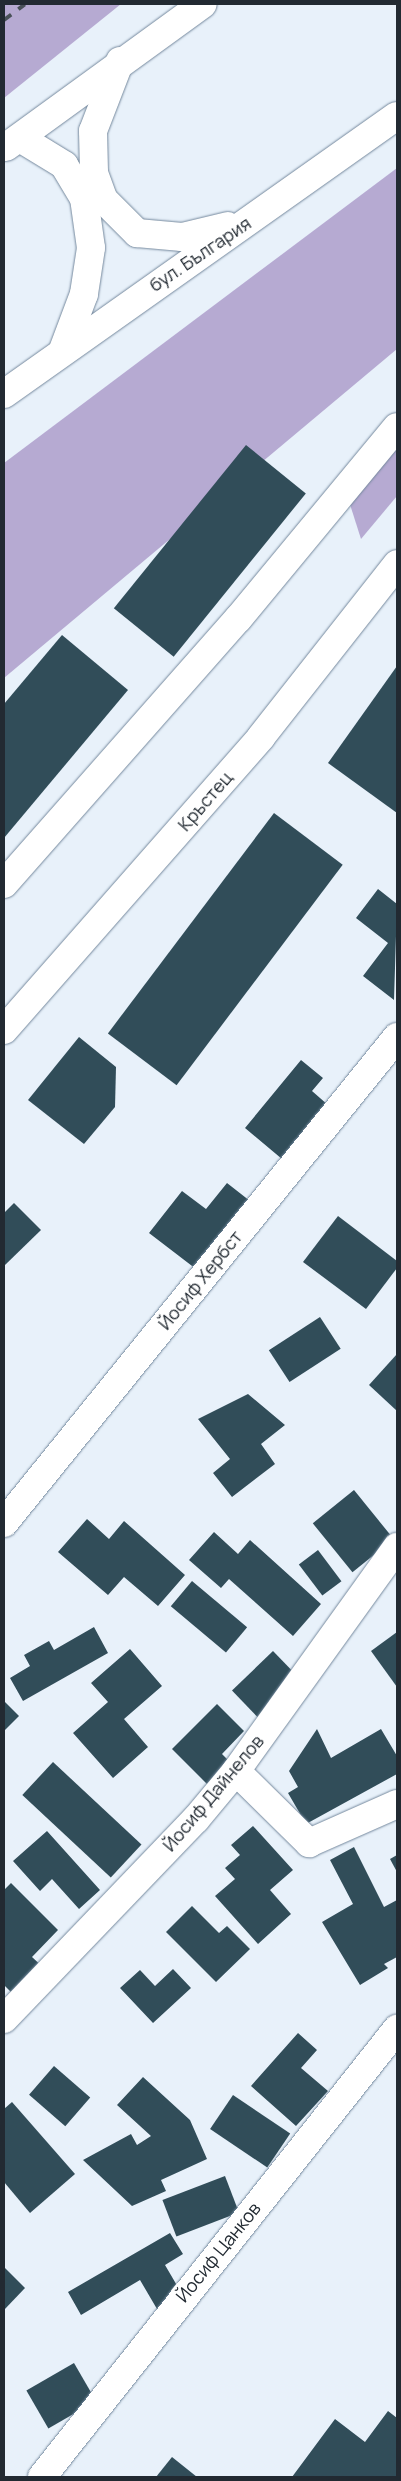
<!DOCTYPE html>
<html>
<head>
<meta charset="utf-8">
<style>
  body { margin:0 }
  #map { position:relative; width:401px; height:2481px; overflow:hidden; background:#e8f1fa; font-family:Manrope,sans-serif }
  div>[style] { position:absolute }
  .forest>* { inset:0; background:#b6aad2 }
  .building>* { inset:0; background:#314d59; transform-origin:0 0 }
  .roads { filter:drop-shadow(0 0 1px #74889d) drop-shadow(0 0 1px #74889d) }
  .minor>* { height:28px; margin:-14px; padding:0 14px; transform-origin:14px; border-radius:14px; background:#fff }
  .trunk>* { height:28px; margin:-14px; padding:0 14px; transform-origin:14px; border-radius:14px; background:#fff }
  .rail>* { height:4px; margin-top:-2px; transform-origin:0; background:repeating-linear-gradient(90deg,#495159 0 9px,transparent 0 18px) }
  span { translate:-50% -50%; white-space:nowrap; text-align:center; line-height:1.15; -webkit-text-stroke:5px #fff; paint-order:stroke }
  .street-label { font-size:18px; color:#222a32 }
  .frame { position:absolute; inset:0; border:5px solid #222a32; pointer-events:none }
</style>
</head>
<body>
<div id="map">
  <div class="forest">
    <div style="clip-path:polygon(4px 4px,121px 4px,4px 98px)"></div>
    <div style="clip-path:polygon(397px 168px,397px 349px,4px 678px,4px 463px)"></div>
    <div style="clip-path:polygon(397px 439px,397px 496px,361px 539px,347px 495px)"></div>
  </div>
  <div class="building">
    <div style="left:246px;top:445px;width:77px;height:210px;rotate:39deg"></div>
    <div style="clip-path:polygon(62px 635px,128px 690px,4px 838px,4px 704px)"></div>
    <div style="clip-path:polygon(397px 666px,397px 813px,328px 763px)"></div>
    <div style="left:274px;top:813px;width:86px;height:276px;rotate:37deg"></div>
    <div style="clip-path:polygon(378px 889px,397px 904px,394px 1000px,363px 976px,388px 943px,356px 918px)"></div>
    <div style="clip-path:polygon(79px 1037px,116px 1067px,115px 1107px,84px 1144px,28px 1100px)"></div>
    <div style="clip-path:polygon(301px 1060px,323px 1078px,312px 1091px,328px 1105px,282px 1159px,245px 1128px)"></div>
    <div style="clip-path:polygon(227px 1183px,250px 1201px,196px 1269px,149px 1233px,182px 1191px,206px 1209px)"></div>
    <div style="clip-path:polygon(14px 1203px,41px 1230px,4px 1266px,4px 1213px)"></div>
    <div style="clip-path:polygon(338px 1216px,397px 1261px,397px 1268px,366px 1309px,303px 1262px)"></div>
    <div style="left:320px;top:1317px;width:38px;height:61px;rotate:57deg"></div>
    <div style="clip-path:polygon(397px 1354px,397px 1411px,369px 1385px)"></div>
    <div style="clip-path:polygon(248px 1394px,285px 1425px,261px 1444px,275px 1464px,232px 1497px,213px 1473px,230px 1459px,198px 1419px)"></div>
    <div style="left:354px;top:1490px;width:63px;height:53px;rotate:51deg"></div>
    <div style="clip-path:polygon(87px 1519px,109px 1539px,124px 1521px,185px 1575px,158px 1606px,124px 1577px,108px 1595px,58px 1552px)"></div>
    <div style="clip-path:polygon(214px 1532px,238px 1554px,250px 1540px,321px 1604px,293px 1636px,229px 1579px,221px 1588px,189px 1560px)"></div>
    <div style="left:318px;top:1550px;width:39px;height:24px;rotate:53deg"></div>
    <div style="left:192px;top:1581px;width:72px;height:33px;rotate:40deg"></div>
    <div style="clip-path:polygon(94px 1627px,108px 1653px,23px 1701px,10px 1678px,30px 1666px,24px 1655px,49px 1641px,54px 1650px)"></div>
    <div style="clip-path:polygon(397px 1632px,397px 1687px,371px 1651px)"></div>
    <div style="clip-path:polygon(130px 1649px,162px 1686px,124px 1719px,148px 1747px,113px 1778px,73px 1733px,108px 1702px,91px 1683px)"></div>
    <div style="left:273px;top:1651px;width:39px;height:57px;rotate:46deg"></div>
    <div style="clip-path:polygon(4px 1701px,19px 1716px,4px 1731px)"></div>
    <div style="clip-path:polygon(217px 1704px,244px 1731px,222px 1754px,233px 1765px,210px 1787px,172px 1749px)"></div>
    <div style="clip-path:polygon(317px 1729px,331px 1758px,381px 1729px,397px 1756px,397px 1774px,306px 1824px,288px 1793px,298px 1787px,289px 1771px)"></div>
    <div style="left:53px;top:1762px;width:121px;height:45px;rotate:43deg"></div>
    <div style="clip-path:polygon(253px 1826px,293px 1870px,270px 1890px,291px 1914px,258px 1944px,215px 1896px,235px 1879px,225px 1868px,240px 1855px,231px 1845px)"></div>
    <div style="clip-path:polygon(47px 1831px,100px 1890px,79px 1909px,52px 1879px,40px 1891px,13px 1861px)"></div>
    <div style="clip-path:polygon(354px 1847px,384px 1907px,397px 1900px,397px 1957px,384px 1964px,388px 1968px,360px 1985px,322px 1922px,353px 1904px,330px 1860px)"></div>
    <div style="clip-path:polygon(397px 1855px,397px 1872px,390px 1859px)"></div>
    <div style="clip-path:polygon(11px 1883px,58px 1930px,32px 1957px,46px 1970px,18px 1999px,4px 1985px,4px 1890px)"></div>
    <div style="clip-path:polygon(192px 1906px,219px 1933px,227px 1926px,250px 1949px,216px 1982px,166px 1932px)"></div>
    <div style="clip-path:polygon(173px 1969px,191px 1988px,153px 2023px,120px 1988px,140px 1970px,155px 1986px)"></div>
    <div style="clip-path:polygon(298px 2033px,317px 2050px,301px 2068px,328px 2091px,296px 2126px,251px 2086px)"></div>
    <div style="left:54px;top:2066px;width:48px;height:38px;rotate:41deg"></div>
    <div style="clip-path:polygon(143px 2077px,190px 2120px,207px 2159px,161px 2180px,166px 2191px,132px 2206px,83px 2160px,131px 2134px,137px 2145px,151px 2136px,117px 2105px)"></div>
    <div style="left:233px;top:2095px;width:69px;height:41px;rotate:34deg"></div>
    <div style="clip-path:polygon(12px 2102px,75px 2174px,30px 2213px,4px 2182px,4px 2109px)"></div>
    <div style="left:225px;top:2176px;width:39px;height:67px;rotate:69deg"></div>
    <div style="clip-path:polygon(170px 2233px,183px 2254px,165px 2265px,182px 2294px,157px 2309px,140px 2280px,81px 2315px,68px 2292px)"></div>
    <div style="clip-path:polygon(4px 2267px,25px 2288px,4px 2310px)"></div>
    <div style="left:74px;top:2363px;width:44px;height:55px;rotate:60deg"></div>
    <div style="clip-path:polygon(388px 2411px,397px 2418px,397px 2477px,292px 2477px,335px 2419px,365px 2442px)"></div>
    <div style="clip-path:polygon(172px 2457px,197px 2477px,156px 2477px)"></div>
  </div>
  <div class="roads">
    <div class="minor">
      <div style="left:4px;top:884px;width:354px;rotate:-48.6deg"></div>
      <div style="left:238px;top:619px;width:249px;rotate:-50.4deg"></div>
      <div style="left:4px;top:1030px;width:390px;rotate:-48.7deg"></div>
      <div style="left:261px;top:737px;width:220px;rotate:-51.8deg"></div>
      <div style="left:4px;top:1523px;width:625px;rotate:-51.04deg"></div>
      <div style="left:236px;top:1771px;width:103px;rotate:44.6deg"></div>
      <div style="left:309px;top:1843px;width:96px;rotate:-23.9deg"></div>
      <div style="left:4px;top:2019px;width:277px;rotate:-46.2deg"></div>
      <div style="left:196px;top:1819px;width:62px;rotate:-50.2deg"></div>
      <div style="left:236px;top:1771px;width:276px;rotate:-54.3deg"></div>
      <div style="left:42px;top:2477px;width:572px;rotate:-51.61deg"></div>
    </div>
    <div class="trunk">
      <div style="left:120px;top:61px;width:75px;rotate:111.1deg"></div>
      <div style="left:93px;top:131px;width:42px;rotate:88.6deg"></div>
      <div style="left:94px;top:173px;width:29px;rotate:70deg"></div>
      <div style="left:104px;top:200px;width:47px;rotate:45deg"></div>
      <div style="left:137px;top:233px;width:45px;rotate:5.1deg"></div>
      <div style="left:182px;top:237px;width:47px;rotate:-13.4deg"></div>
      <div style="left:20px;top:138px;width:52px;rotate:31.5deg"></div>
      <div style="left:64px;top:165px;width:39px;rotate:59deg"></div>
      <div style="left:84px;top:198px;width:50px;rotate:82deg"></div>
      <div style="left:91px;top:248px;width:47px;rotate:98.7deg"></div>
      <div style="left:84px;top:294px;width:60px;rotate:110.6deg"></div>
      <div style="left:6px;top:147px;width:243px;rotate:-36deg"></div>
      <div style="left:4px;top:394px;width:481px;rotate:-35.3deg"></div>
    </div>
  </div>
  <div class="rail">
    <div style="left:4px;top:20px;width:26px;rotate:-37deg"></div>
  </div>
  <div class="street-label">
    <span style="left:200px;top:254px;rotate:-34deg">бул. България</span>
    <span style="left:205px;top:801px;rotate:-49deg">Кръстец</span>
    <span style="left:200px;top:1280px;rotate:-51deg">Йосиф Хербст</span>
    <span style="left:213px;top:1793px;rotate:-50deg">Йосиф Дайнелов</span>
    <span style="left:218px;top:2252px;rotate:-51deg">Йосиф Цанков</span>
  </div>
  <div class="frame"></div>
</div>
</body>
</html>
